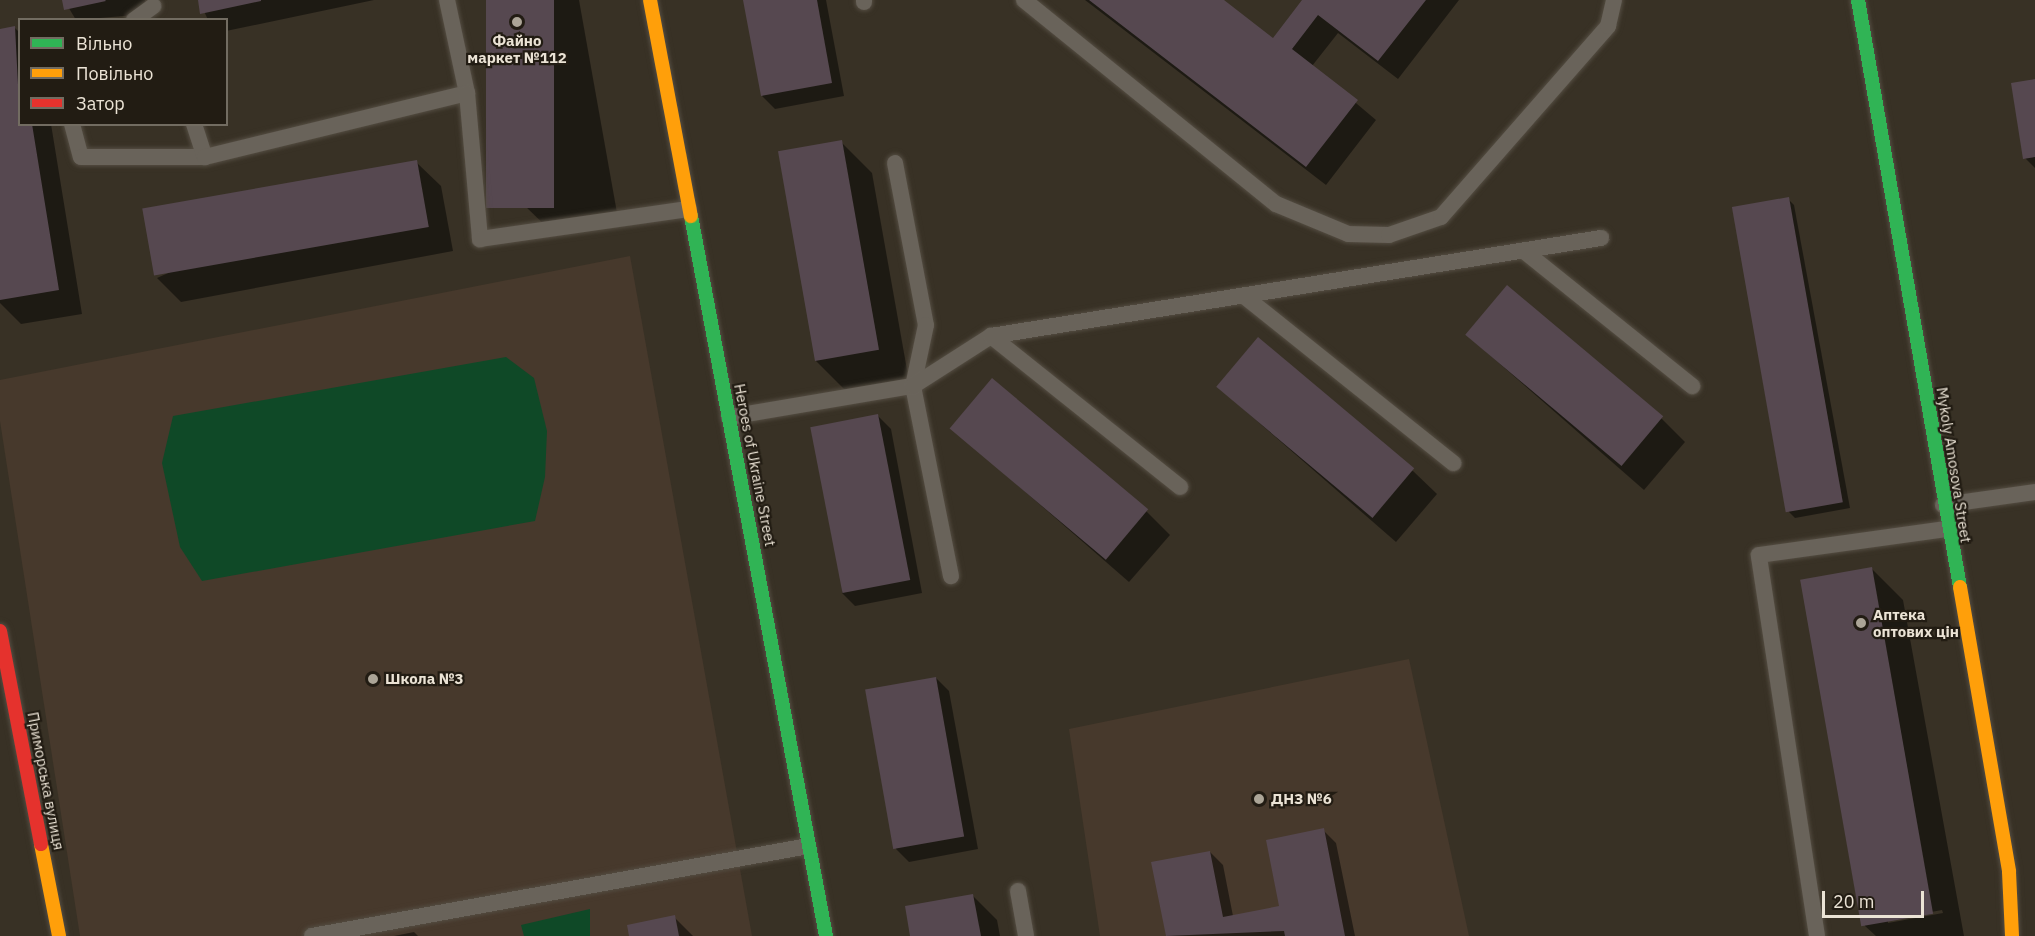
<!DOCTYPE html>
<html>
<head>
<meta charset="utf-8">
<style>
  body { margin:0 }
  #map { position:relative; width:2035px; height:936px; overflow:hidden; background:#383125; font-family:"IBM Plex Sans",sans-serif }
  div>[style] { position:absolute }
  .education>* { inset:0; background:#47392c }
  .green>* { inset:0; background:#0f4927 }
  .shadow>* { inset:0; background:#0007 }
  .building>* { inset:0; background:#564850; transform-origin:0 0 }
  .roads { filter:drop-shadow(0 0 2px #544d42) drop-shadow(0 0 2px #544d42) }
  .lane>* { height:16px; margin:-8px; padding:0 8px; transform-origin:8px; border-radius:8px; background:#69635a }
  .fast>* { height:14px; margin:-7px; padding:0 7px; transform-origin:7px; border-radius:7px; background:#30b455 }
  .slow>* { height:14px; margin:-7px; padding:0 7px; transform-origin:7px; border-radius:7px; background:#ff9f0a }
  .jam>* { height:14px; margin:-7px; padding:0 7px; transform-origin:7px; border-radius:7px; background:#e5322d }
  .dots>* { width:16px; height:16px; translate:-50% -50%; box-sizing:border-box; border:3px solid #221c13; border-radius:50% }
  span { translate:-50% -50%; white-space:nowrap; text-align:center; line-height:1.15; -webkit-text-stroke:4.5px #221c13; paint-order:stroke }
  .poi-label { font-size:15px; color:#ebe3d5; font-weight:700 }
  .left { translate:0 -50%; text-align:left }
  .street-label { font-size:15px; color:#ebe3d5 }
  .legend { position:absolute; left:18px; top:18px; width:210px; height:108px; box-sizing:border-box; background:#221c13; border:2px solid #726c61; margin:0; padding:8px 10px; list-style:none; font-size:18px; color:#ebe3d5 }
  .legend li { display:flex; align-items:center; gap:12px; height:30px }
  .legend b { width:30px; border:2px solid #726c61 }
  .scale { position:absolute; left:1822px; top:891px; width:102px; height:27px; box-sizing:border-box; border:3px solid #ebe3d5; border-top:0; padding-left:8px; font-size:18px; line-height:21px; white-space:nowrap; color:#ebe3d5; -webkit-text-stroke:4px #221c13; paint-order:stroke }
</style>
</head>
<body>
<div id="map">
  <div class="education">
    <div style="clip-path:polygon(630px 256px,752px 936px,80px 936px,0 421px,0 380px)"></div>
    <div style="clip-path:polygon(1409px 659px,1469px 936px,1100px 936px,1069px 729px)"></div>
  </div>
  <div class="green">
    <div style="clip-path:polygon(506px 357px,534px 378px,547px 431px,545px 477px,535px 521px,202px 581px,180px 547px,162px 463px,173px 416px)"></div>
    <div style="clip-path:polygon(590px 909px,590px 936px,524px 936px,521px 925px)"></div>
  </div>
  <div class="shadow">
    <div style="clip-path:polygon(64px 0,145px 0,148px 14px,76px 20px)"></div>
    <div style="clip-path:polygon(199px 0,374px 0,226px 31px,226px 20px,208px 20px)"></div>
    <div style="clip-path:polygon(487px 0,579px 0,619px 224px,556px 236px,524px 205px)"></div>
    <div style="clip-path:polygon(744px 0,826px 0,844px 96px,775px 109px,762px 96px)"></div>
    <div style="clip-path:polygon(1085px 0,1221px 0,1274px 40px,1304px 0,1459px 0,1398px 79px,1338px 33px,1312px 66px,1376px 120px,1326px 185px)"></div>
    <div style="clip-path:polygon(15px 28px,20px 33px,20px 124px,51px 124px,82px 314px,21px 324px,0 303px,0 31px)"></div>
    <div style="clip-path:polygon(2035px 80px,2035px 168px,2025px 158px)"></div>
    <div style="clip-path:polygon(841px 142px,872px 173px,909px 381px,848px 393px,816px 361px)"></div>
    <div style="clip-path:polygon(416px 162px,441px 186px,453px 251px,181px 302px,157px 278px)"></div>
    <div style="clip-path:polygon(1788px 199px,1794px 205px,1850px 508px,1795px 518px,1789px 512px)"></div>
    <div style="clip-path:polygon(1467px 335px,1661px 418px,1685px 442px,1644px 490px)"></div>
    <div style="clip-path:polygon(1218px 387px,1413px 471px,1437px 494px,1396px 542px)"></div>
    <div style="clip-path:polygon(878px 416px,891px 429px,922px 593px,855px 606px,842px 593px)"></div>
    <div style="clip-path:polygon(952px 428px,1146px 511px,1170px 535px,1129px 582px)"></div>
    <div style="clip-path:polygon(evenodd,1871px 568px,1903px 600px,1964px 936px,1876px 936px,1865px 926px,1871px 568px,1942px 910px,1943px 913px,1888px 923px,1888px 920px,1942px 910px)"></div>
    <div style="clip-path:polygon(936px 678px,949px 691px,978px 849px,909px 862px,896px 849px)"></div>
    <div style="clip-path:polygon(1323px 830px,1336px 843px,1355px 936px,1167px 936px,1153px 863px,1210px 852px,1223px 865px,1233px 916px,1281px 907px)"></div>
    <div style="clip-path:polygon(973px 896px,997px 920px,1000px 936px,912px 936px)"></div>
    <div style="clip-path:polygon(674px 917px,693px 936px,630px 936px)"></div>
    <div style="clip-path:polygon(414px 932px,418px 936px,394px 936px)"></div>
  </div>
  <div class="building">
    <div style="clip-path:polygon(62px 0,105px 0,106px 1px,64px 10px)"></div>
    <div style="clip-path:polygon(198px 0,261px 0,261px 1px,200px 14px)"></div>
    <div style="left:486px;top:0;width:68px;height:208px"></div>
    <div style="clip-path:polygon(743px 0,817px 0,832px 83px,761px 96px)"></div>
    <div style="clip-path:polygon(1089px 0,1224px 0,1273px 38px,1302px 0,1426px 0,1378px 61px,1318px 15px,1292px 49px,1358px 100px,1306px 167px)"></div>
    <div style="clip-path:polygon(15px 26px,20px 124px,32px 124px,59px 290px,0 300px,0 29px)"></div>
    <div style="clip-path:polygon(2035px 79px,2035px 157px,2023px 159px,2011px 83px)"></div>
    <div style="left:842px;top:140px;width:213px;height:65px;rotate:80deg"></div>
    <div style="left:417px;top:160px;width:68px;height:279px;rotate:80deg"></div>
    <div style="left:1789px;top:197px;width:310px;height:58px;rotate:80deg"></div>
    <div style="left:1507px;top:285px;width:204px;height:65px;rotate:40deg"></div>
    <div style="left:1258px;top:337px;width:204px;height:65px;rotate:40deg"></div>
    <div style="left:992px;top:378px;width:204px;height:66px;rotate:40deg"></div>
    <div style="left:878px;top:414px;width:169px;height:69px;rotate:79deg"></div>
    <div style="left:1872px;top:567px;width:352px;height:73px;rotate:80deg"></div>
    <div style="left:936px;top:677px;width:162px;height:72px;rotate:80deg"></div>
    <div style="clip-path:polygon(1324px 828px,1345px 936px,1285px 936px,1284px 931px,1166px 936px,1151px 862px,1210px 851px,1223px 917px,1279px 906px,1266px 840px)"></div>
    <div style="clip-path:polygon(973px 894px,981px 936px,910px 936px,905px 906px)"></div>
    <div style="clip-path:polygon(675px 915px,679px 936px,629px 936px,627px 925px)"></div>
  </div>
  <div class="roads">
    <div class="lane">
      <div style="left:447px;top:0;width:95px;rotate:77.9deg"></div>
      <div style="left:864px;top:0;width:2px;rotate:90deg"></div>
      <div style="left:1024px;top:0;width:324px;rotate:39deg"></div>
      <div style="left:1276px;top:204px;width:78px;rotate:22.6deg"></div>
      <div style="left:1348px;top:234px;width:41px;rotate:1.4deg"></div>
      <div style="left:1389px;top:235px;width:55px;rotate:-19.1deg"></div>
      <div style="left:1441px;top:217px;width:254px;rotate:-48.8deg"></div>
      <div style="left:1608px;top:26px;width:27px;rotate:-77deg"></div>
      <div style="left:134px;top:20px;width:24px;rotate:-36deg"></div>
      <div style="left:72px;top:124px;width:34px;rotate:75deg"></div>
      <div style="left:81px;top:157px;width:124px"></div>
      <div style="left:194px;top:124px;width:35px;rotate:72deg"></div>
      <div style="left:205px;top:157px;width:270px;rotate:-13.7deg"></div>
      <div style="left:467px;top:93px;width:147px;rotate:84.9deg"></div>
      <div style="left:480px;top:239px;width:211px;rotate:-8.2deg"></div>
      <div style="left:895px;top:163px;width:165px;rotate:79.2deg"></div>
      <div style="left:926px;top:325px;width:62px;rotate:102deg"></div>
      <div style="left:913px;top:386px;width:194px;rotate:78.7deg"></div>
      <div style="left:1524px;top:251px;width:216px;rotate:38.8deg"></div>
      <div style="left:1244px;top:296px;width:268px;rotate:38.6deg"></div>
      <div style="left:991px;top:336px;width:242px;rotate:38.6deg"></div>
      <div style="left:729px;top:417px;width:187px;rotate:-9.6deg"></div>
      <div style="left:913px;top:386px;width:93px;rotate:-32.7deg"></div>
      <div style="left:991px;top:336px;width:618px;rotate:-9.13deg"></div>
      <div style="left:1943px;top:505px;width:93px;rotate:-8deg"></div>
      <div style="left:1018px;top:891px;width:46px;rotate:79.9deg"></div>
      <div style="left:312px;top:936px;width:504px;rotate:-10.28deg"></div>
      <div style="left:1817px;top:936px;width:385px;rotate:-98.7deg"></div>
      <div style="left:1759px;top:555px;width:190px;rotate:-7.9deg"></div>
    </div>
    <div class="fast">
      <div style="left:1858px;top:0;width:596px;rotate:80.14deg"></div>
      <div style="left:691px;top:216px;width:733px;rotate:79.38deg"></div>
    </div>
    <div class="slow">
      <div style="left:650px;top:0;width:220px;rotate:79.3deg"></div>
      <div style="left:1960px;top:587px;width:289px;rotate:80.2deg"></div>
      <div style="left:2009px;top:872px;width:64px;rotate:87.3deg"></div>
      <div style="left:41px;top:844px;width:94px;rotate:78.9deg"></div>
    </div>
    <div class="jam">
      <div style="left:0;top:631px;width:217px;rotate:79.1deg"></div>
    </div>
  </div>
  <div class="dots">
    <div style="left:517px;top:22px;background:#aca597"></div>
    <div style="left:1861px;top:623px;background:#aca597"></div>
    <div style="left:373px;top:679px;background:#aca597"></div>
    <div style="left:1259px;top:799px;background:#aca597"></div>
  </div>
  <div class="poi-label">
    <span style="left:517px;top:49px">Файно<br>маркет №112</span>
    <span class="left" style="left:1873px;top:623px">Аптека<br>оптових цін</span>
    <span class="left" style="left:385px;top:679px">Школа №3</span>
    <span class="left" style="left:1271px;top:799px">ДНЗ №6</span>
  </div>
  <div class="street-label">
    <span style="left:755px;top:465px;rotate:79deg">Heroes of Ukraine Street</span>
    <span style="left:1954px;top:465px;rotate:81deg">Mykoly Amosova Street</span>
    <span style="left:46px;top:781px;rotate:79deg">Приморська вулиця</span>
  </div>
  <ul class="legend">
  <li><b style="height:8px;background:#30b455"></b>Вільно</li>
  <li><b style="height:8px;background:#ff9f0a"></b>Повільно</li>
  <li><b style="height:8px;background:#e5322d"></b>Затор</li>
  </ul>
  <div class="scale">20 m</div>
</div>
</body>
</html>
